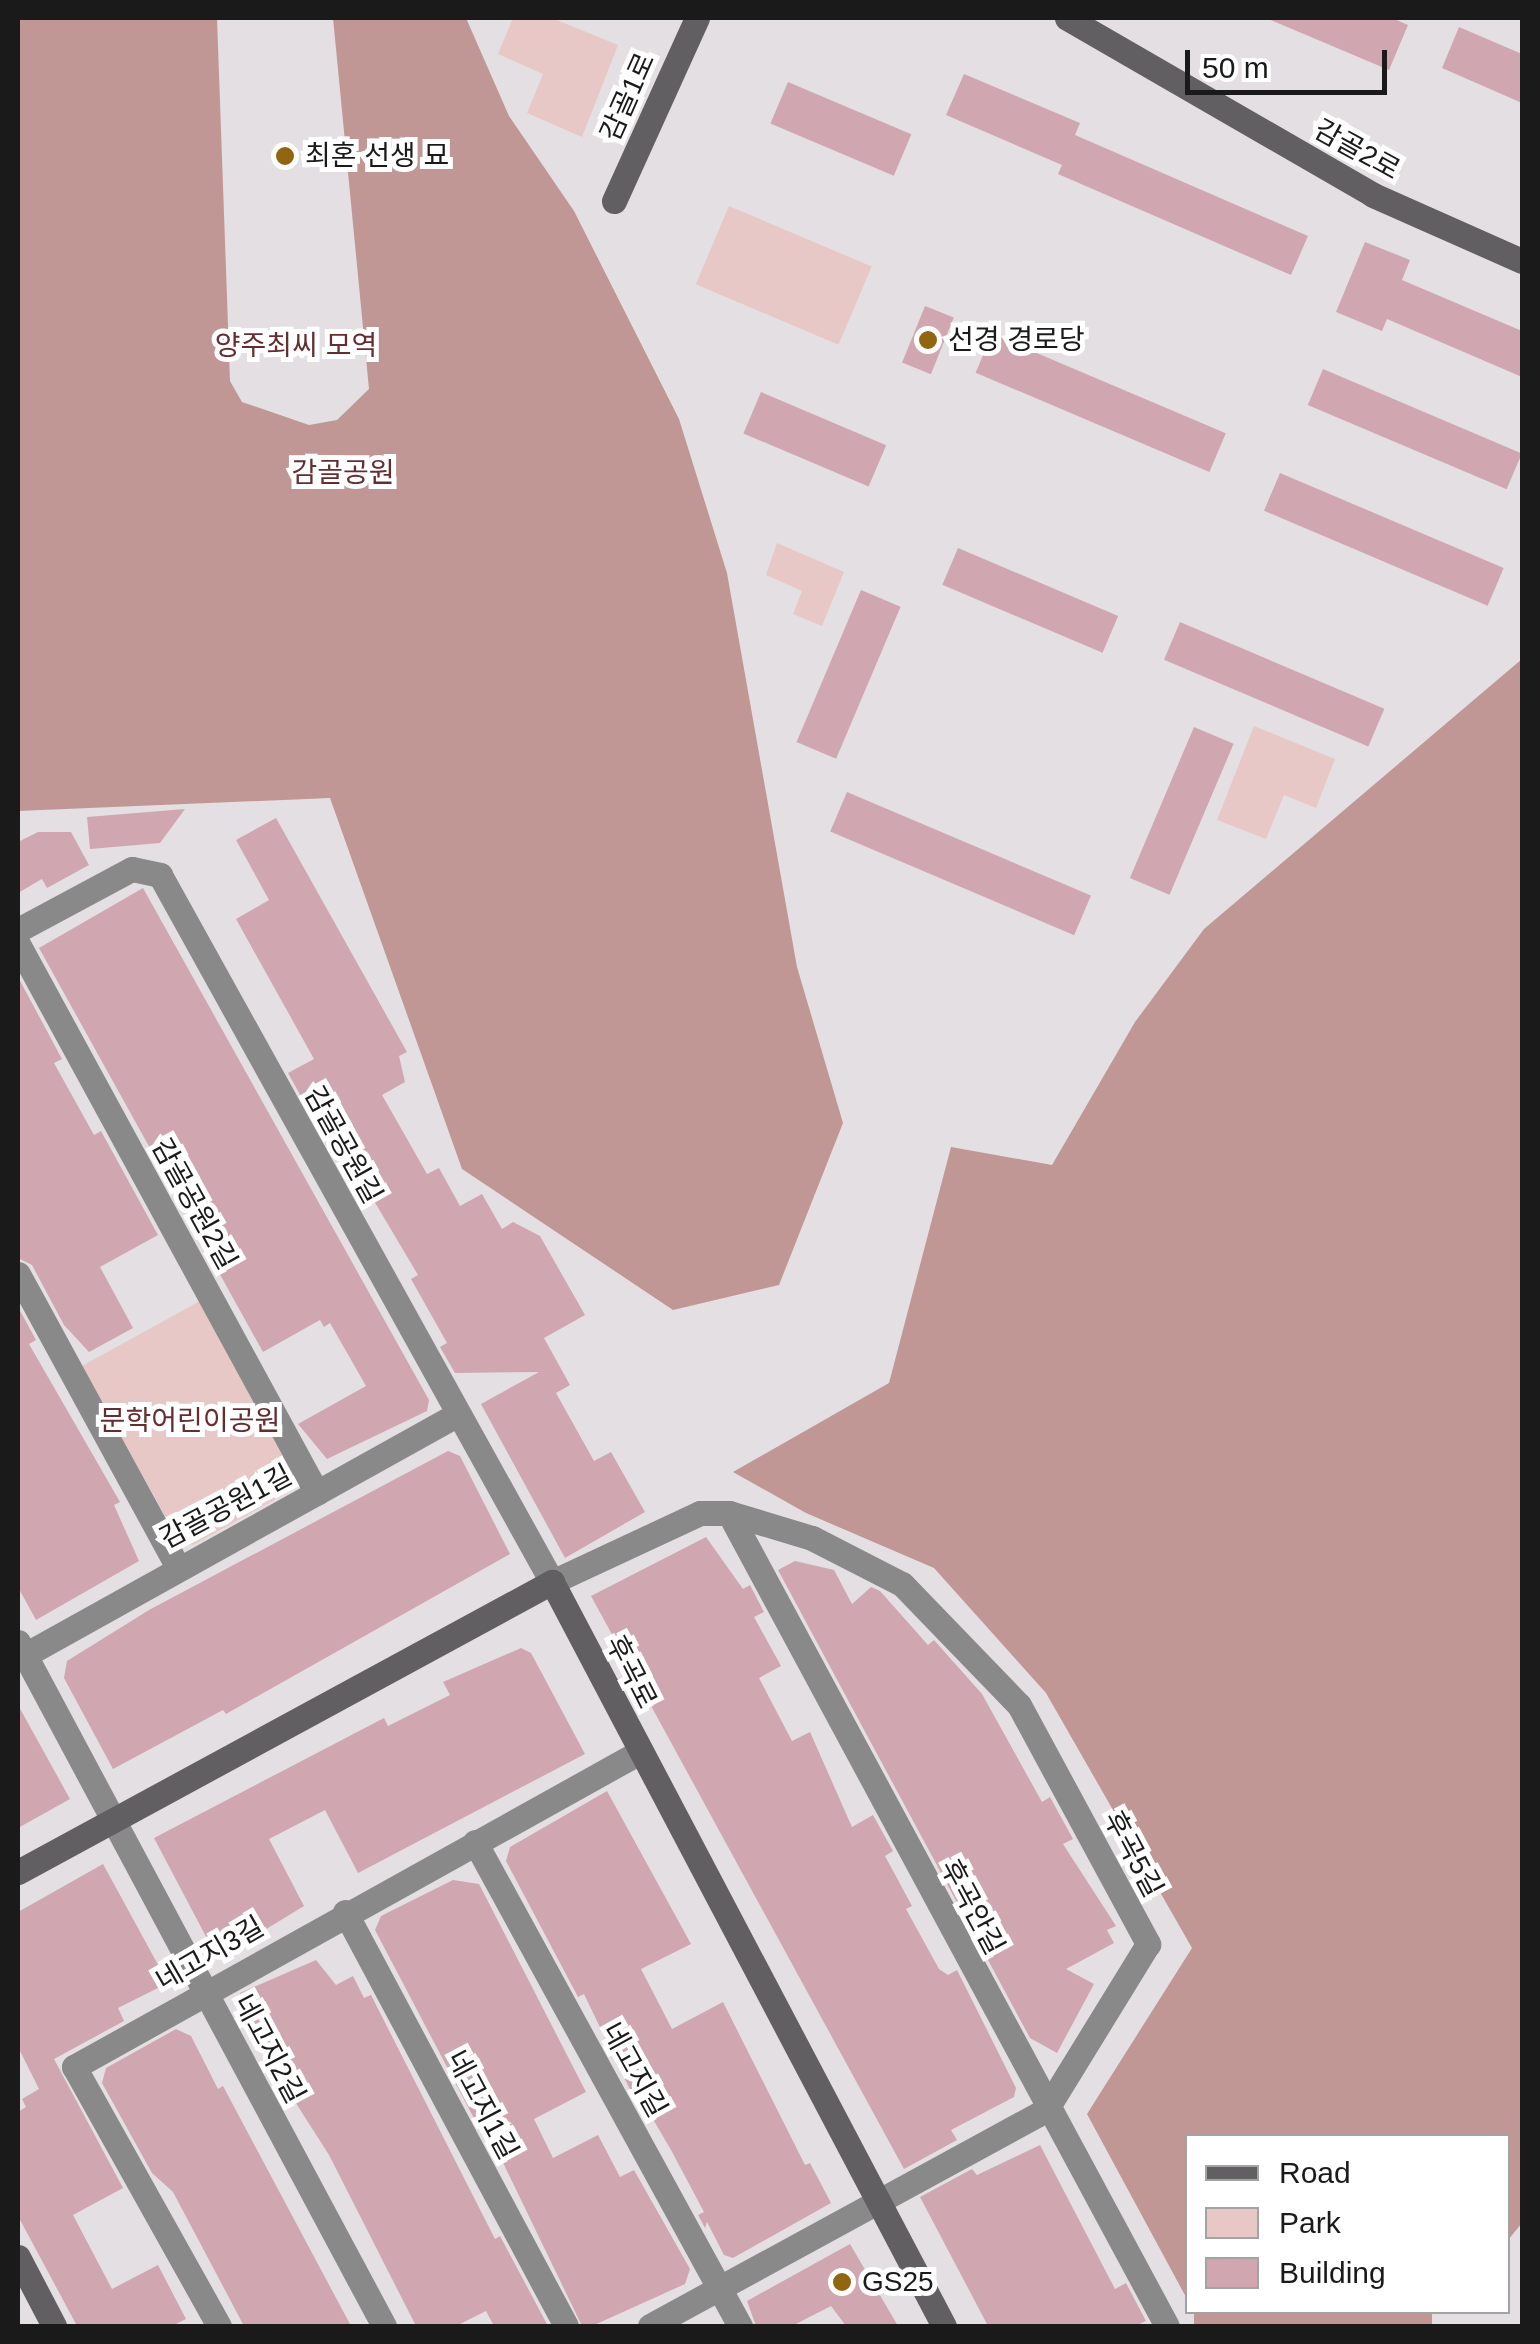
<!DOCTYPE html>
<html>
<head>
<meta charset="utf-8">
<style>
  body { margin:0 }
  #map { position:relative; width:1540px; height:2344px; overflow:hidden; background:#e4dfe2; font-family:Helvetica,"Noto Sans KR",sans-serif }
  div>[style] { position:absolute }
  .green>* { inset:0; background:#e7c8c7; transform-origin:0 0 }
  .forest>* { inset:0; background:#c19796; transform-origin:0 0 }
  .building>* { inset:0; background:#d0a7b1; transform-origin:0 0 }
  .street>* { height:25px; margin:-12.5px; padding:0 12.5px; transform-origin:12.5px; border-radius:12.5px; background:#8a898a }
  .secondary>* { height:25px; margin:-12.5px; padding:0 12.5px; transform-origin:12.5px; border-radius:12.5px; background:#615f61 }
  .dots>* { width:28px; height:28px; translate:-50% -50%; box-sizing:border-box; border:5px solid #fff; border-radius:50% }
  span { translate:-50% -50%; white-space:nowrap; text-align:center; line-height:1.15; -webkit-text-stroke:10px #fff; paint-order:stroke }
  .street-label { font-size:28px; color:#1b1a1b }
  .poi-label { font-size:28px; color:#1b1a1b }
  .left { translate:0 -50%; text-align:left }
  .park-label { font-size:28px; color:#652d2f }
  .frame { position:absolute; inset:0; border:20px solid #1b1a1b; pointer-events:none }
  .legend { position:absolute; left:1185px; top:2134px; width:325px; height:180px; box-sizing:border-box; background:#fff; border:2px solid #a4a3a4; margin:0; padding:12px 18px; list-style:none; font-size:30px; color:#1b1a1b }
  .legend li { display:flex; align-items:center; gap:20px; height:50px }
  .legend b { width:50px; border:2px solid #a4a3a4 }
  .scale { position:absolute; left:1185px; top:50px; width:202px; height:45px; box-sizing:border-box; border:5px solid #1b1a1b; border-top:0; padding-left:12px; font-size:30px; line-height:35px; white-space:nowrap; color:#1b1a1b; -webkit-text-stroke:8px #fff; paint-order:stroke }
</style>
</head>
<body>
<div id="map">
  <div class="green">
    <div style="clip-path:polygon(513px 18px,552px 18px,618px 45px,582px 137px,527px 113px,543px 74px,498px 54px)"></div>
    <div style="left:729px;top:206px;width:155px;height:85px;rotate:23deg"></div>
    <div style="clip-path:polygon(777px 543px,844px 572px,822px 626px,793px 614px,802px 591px,766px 575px)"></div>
    <div style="clip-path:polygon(1254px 726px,1335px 759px,1316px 808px,1284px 795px,1266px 839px,1217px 820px)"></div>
    <div style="clip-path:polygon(200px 1301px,297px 1476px,294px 1489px,193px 1545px,179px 1541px,82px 1366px)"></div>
  </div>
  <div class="forest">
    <div style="clip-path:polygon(18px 18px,217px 18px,230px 381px,242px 402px,309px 425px,337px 420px,369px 389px,333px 18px,466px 18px,509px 116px,574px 211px,679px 419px,727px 573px,797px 967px,843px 1123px,779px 1285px,673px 1310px,462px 1169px,330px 798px,18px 811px)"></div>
    <div style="clip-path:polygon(1522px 659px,1522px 2223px,1508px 2240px,1508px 2136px,1188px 2136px,1187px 2299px,1087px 2114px,1192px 1948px,1046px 1693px,934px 1568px,806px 1513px,733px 1472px,889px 1383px,951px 1147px,1052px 1165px,1135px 1022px,1204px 929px)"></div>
    <div style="left:1194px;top:2312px;width:238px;height:16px"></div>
  </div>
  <div class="building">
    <div style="clip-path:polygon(1266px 18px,1392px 18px,1408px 25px,1389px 70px)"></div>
    <div style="clip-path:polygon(1459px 27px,1522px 54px,1522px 103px,1442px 68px)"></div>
    <div style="clip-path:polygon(964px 74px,1080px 123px,1075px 135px,1308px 236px,1291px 275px,1058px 174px,1062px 165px,946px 115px)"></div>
    <div style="left:788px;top:82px;width:134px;height:45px;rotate:23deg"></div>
    <div style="clip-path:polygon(1365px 242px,1410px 260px,1402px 280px,1522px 331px,1522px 377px,1387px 319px,1382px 331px,1336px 312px)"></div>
    <div style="left:925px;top:306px;width:31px;height:61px;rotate:22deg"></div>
    <div style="left:992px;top:334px;width:254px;height:42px;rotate:23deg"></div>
    <div style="left:1323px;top:369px;width:216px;height:39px;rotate:23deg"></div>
    <div style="left:761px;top:392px;width:136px;height:45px;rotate:23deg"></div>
    <div style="left:1280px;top:473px;width:243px;height:41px;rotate:23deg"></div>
    <div style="left:958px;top:548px;width:174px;height:40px;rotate:23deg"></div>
    <div style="left:861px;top:590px;width:43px;height:165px;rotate:23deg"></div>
    <div style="left:1180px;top:622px;width:222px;height:41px;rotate:23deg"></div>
    <div style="left:1194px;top:727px;width:43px;height:164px;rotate:23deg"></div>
    <div style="left:847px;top:792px;width:265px;height:43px;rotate:23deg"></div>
    <div style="clip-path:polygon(185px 809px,160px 843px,90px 849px,87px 817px)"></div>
    <div style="clip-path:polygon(276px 818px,407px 1052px,399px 1056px,405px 1082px,382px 1095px,427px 1174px,439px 1168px,460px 1206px,482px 1194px,502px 1229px,513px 1222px,540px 1236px,585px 1315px,544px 1338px,570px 1385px,556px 1393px,594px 1461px,611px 1452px,645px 1512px,565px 1558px,481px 1404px,539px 1372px,455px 1373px,440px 1347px,447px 1343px,411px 1279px,418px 1275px,329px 1125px,313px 1118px,288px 1073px,314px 1059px,236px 919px,269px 900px,236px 840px)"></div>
    <div style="clip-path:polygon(38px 832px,71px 832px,89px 865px,47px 888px,42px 879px,18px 893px,18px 842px)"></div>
    <div style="clip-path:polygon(143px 888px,429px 1400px,427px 1411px,327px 1459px,298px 1424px,366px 1386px,330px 1323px,324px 1327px,320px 1320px,263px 1352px,39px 948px)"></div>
    <div style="clip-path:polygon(18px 977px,62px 1059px,54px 1063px,94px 1135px,101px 1131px,158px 1235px,100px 1267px,133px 1328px,89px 1352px,64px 1325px,32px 1265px,18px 1258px)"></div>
    <div style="clip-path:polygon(18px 1307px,36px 1340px,29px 1344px,120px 1502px,114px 1505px,139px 1561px,36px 1620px,18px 1587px)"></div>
    <div style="clip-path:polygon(448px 1451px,460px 1456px,510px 1554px,226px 1714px,223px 1710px,113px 1769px,64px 1678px,67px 1661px,149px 1610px)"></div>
    <div style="clip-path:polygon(706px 1537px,743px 1589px,750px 1585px,764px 1612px,754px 1617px,781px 1666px,759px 1678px,792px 1741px,810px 1732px,852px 1827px,873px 1815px,893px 1851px,885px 1856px,912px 1906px,906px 1909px,939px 1969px,948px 1975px,957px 1970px,1016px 2088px,1014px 2097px,951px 2130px,957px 2140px,904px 2169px,591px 1596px)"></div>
    <div style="clip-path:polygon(795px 1561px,834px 1570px,852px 1604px,871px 1587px,880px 1591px,928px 1645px,934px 1640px,982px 1694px,1042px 1802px,1050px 1797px,1073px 1839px,1063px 1844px,1116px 1926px,1107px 1930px,1114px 1943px,1066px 1969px,1094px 1984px,1057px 2053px,1030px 2038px,778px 1570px)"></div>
    <div style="clip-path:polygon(521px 1648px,531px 1653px,585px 1754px,358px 1873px,325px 1810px,269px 1839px,304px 1906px,227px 1953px,212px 1948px,154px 1838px,384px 1718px,388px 1726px,450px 1695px,443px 1682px)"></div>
    <div style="clip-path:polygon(18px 1705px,70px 1799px,18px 1828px)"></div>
    <div style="clip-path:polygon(607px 1791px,691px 1944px,641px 1969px,672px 2029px,723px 2002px,805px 2165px,810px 2163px,831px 2203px,733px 2258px,724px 2255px,707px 2222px,705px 2228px,698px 2215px,704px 2212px,671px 2150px,640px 2097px,635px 2100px,584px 1994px,578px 1997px,506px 1861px,510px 1847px)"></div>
    <div style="clip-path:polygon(103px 1864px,168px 1983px,118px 2008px,124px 2021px,54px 2059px,123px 2188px,73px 2215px,112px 2289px,158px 2265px,186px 2319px,172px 2326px,77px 2326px,18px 2216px,18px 2112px,26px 2107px,22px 2099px,39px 2089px,18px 2047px,18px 1912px)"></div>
    <div style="clip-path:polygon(453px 1880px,479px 1884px,586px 2092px,534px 2119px,553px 2158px,598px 2135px,620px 2177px,634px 2170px,690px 2269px,685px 2284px,592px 2326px,582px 2326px,493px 2142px,488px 2145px,375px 1930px,381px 1916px)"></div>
    <div style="clip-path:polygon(316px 1960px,336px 1985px,353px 1976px,364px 1998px,371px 1995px,495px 2239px,500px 2236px,548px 2326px,494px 2326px,486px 2311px,456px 2326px,416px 2326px,329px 2155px,237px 2011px,240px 1993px)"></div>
    <div style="clip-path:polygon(176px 2029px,191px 2036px,218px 2089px,223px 2086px,351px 2326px,244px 2326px,173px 2192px,152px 2173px,102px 2083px,106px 2068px)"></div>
    <div style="clip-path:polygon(1040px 2145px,1115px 2289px,1126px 2283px,1146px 2321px,1135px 2326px,988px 2326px,920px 2197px,972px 2169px,977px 2175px)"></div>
    <div style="clip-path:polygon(850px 2244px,898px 2326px,846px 2326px,831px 2306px,792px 2326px,756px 2326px,747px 2301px)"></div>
  </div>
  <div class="street">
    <div style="left:18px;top:930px;width:129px;rotate:-28.2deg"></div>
    <div style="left:132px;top:869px;width:29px;rotate:12deg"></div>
    <div style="left:160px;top:875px;width:808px;rotate:60.99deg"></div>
    <div style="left:552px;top:1582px;width:163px;rotate:-25deg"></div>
    <div style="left:700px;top:1513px;width:29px"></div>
    <div style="left:729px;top:1513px;width:87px;rotate:16.8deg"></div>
    <div style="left:812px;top:1538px;width:101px;rotate:27.1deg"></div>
    <div style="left:902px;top:1584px;width:168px;rotate:46deg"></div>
    <div style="left:1019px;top:1705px;width:272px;rotate:61.6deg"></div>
    <div style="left:1148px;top:1944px;width:195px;rotate:121.6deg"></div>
    <div style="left:1046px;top:2110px;width:451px;rotate:151.4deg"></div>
    <div style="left:18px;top:944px;width:625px;rotate:61.43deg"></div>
    <div style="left:18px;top:1274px;width:334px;rotate:61.4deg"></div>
    <div style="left:729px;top:1513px;width:923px;rotate:61.69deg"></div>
    <div style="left:18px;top:1642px;width:776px;rotate:61.85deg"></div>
    <div style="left:25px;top:1655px;width:494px;rotate:-29.1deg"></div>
    <div style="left:475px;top:1842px;width:552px;rotate:61.3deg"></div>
    <div style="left:345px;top:1912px;width:469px;rotate:61.9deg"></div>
    <div style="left:219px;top:2326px;width:297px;rotate:-119.2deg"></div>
    <div style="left:74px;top:2067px;width:646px;rotate:-29.11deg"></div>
  </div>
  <div class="secondary">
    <div style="left:1067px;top:18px;width:354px;rotate:30deg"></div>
    <div style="left:1373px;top:195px;width:163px;rotate:23.9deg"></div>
    <div style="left:614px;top:201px;width:201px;rotate:-65.6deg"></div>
    <div style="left:18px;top:1872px;width:608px;rotate:-28.51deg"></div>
    <div style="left:552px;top:1582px;width:841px;rotate:62.22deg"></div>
    <div style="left:18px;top:2257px;width:78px;rotate:62.4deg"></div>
  </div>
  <div class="dots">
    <div style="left:285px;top:156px;background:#926510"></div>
    <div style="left:928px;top:340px;background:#926510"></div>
    <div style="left:842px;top:2282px;background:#926510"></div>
  </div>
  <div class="street-label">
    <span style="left:628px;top:97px;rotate:-66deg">감골1로</span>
    <span style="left:1357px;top:150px;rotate:29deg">감골2로</span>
    <span style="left:343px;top:1145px;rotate:61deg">감골공원길</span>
    <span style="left:194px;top:1204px;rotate:61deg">감골공원2길</span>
    <span style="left:226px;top:1507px;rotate:-28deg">감골공원1길</span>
    <span style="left:631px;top:1672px;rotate:63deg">후곡로</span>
    <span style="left:1133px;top:1854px;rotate:62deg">후곡5길</span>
    <span style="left:972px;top:1907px;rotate:62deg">후곡안길</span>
    <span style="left:210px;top:1954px;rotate:-30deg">네고지3길</span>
    <span style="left:269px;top:2049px;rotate:62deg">네고지2길</span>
    <span style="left:634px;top:2070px;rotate:61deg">네고지길</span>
    <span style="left:482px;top:2105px;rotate:62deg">네고지1길</span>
  </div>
  <div class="poi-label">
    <span class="left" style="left:305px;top:156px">최혼 선생 묘</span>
    <span class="left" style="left:948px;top:340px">선경 경로당</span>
    <span class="left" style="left:862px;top:2282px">GS25</span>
  </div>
  <div class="park-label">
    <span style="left:296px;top:346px">양주최씨 모역</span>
    <span style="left:343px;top:473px">감골공원</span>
    <span style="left:190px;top:1421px">문학어린이공원</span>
  </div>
  <div class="frame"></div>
  <ul class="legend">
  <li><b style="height:12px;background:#615f61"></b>Road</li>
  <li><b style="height:28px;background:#e7c8c7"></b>Park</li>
  <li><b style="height:28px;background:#d0a7b1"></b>Building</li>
  </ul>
  <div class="scale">50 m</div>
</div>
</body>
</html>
